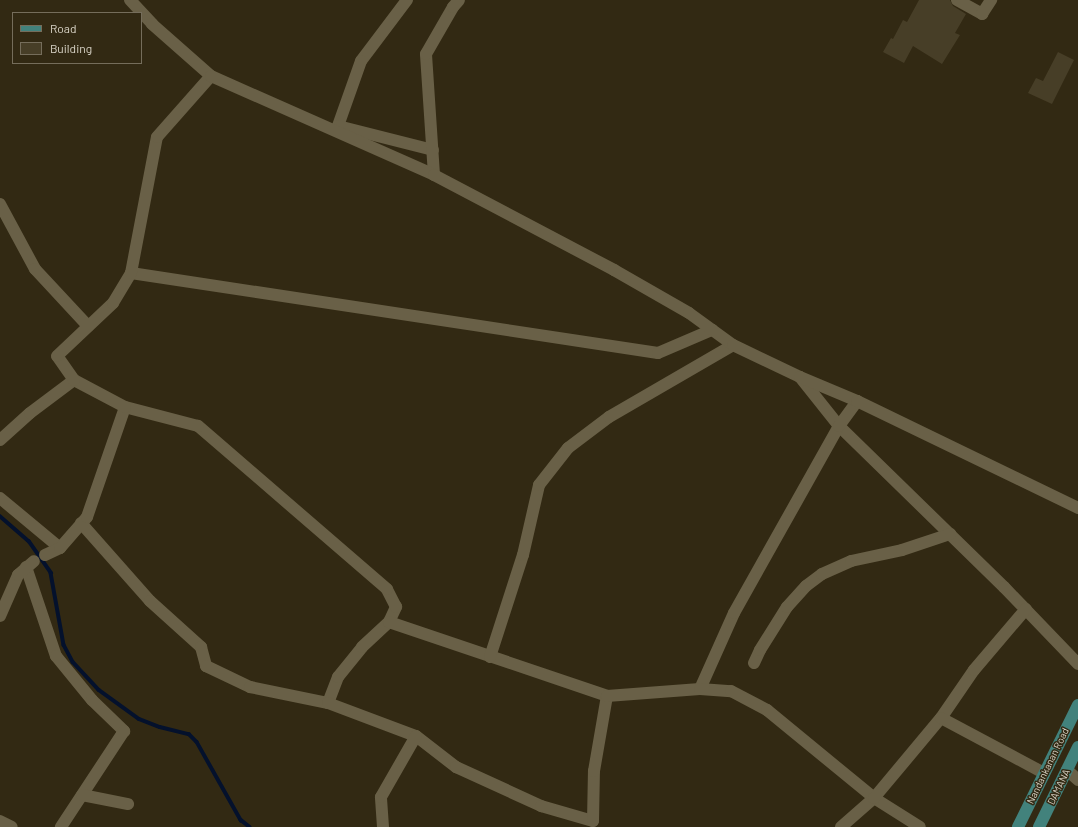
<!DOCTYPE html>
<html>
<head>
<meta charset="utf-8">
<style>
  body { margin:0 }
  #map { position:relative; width:1078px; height:827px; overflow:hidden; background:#322913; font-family:Barlow,sans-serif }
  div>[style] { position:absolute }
  .stream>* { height:3.5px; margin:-1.75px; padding:0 1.75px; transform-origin:1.75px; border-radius:1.75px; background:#04112c }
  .building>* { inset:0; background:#473e27 }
  .street>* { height:12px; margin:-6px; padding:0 6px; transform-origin:6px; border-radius:6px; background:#696047 }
  .secondary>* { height:12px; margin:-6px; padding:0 6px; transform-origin:6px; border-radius:6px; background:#696047 }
  .primary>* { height:12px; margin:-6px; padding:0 6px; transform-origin:6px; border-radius:6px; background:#42827c }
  span { translate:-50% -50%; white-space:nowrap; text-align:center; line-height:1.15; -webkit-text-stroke:3px #322913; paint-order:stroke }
  .street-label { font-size:10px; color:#d9d4c7 }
  .legend { position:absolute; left:12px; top:12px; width:130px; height:52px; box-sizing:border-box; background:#322913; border:1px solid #756d5b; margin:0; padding:5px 7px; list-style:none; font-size:12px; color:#d9d4c7 }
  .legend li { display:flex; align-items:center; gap:8px; height:20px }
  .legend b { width:20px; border:1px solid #756d5b }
</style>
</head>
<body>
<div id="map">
  <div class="stream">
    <div style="left:0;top:516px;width:38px;rotate:41deg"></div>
    <div style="left:29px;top:541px;width:39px;rotate:55deg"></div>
    <div style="left:51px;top:573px;width:73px;rotate:79.8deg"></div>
    <div style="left:64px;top:645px;width:19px;rotate:62deg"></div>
    <div style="left:73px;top:662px;width:38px;rotate:47deg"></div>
    <div style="left:99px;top:690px;width:49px;rotate:35.9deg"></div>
    <div style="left:139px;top:719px;width:22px;rotate:21deg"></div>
    <div style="left:160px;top:727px;width:30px;rotate:14deg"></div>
    <div style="left:189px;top:734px;width:11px;rotate:45deg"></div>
    <div style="left:197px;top:742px;width:90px;rotate:60.6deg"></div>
    <div style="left:241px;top:820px;width:11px;rotate:38deg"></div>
  </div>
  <div class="building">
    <div style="clip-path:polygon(919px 0,950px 0,953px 6px,966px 14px,955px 33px,960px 35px,942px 64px,913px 46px,904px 63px,883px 52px,891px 38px,893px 39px,903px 20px,907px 22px)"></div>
    <div style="clip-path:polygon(1058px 52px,1074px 60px,1052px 104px,1028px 93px,1036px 78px,1043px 81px)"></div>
  </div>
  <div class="street">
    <div style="left:407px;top:0;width:76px;rotate:127deg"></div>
    <div style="left:361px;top:61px;width:69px;rotate:109.5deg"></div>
    <div style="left:338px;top:126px;width:98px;rotate:14.2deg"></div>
    <div style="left:957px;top:0;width:29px;rotate:29deg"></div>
    <div style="left:982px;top:14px;width:17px;rotate:-57deg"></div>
    <div style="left:434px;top:175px;width:121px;rotate:-93.8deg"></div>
    <div style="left:426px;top:54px;width:54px;rotate:-60.1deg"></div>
    <div style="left:453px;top:7px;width:9px;rotate:-49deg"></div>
    <div style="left:0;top:204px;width:74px;rotate:61.7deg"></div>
    <div style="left:35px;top:269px;width:78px;rotate:47.1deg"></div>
    <div style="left:131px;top:273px;width:533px;rotate:8.63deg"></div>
    <div style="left:658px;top:353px;width:59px;rotate:-23.1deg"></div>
    <div style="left:800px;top:377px;width:63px;rotate:51.5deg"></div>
    <div style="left:839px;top:426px;width:231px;rotate:44.3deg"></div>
    <div style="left:1004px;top:587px;width:107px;rotate:46.1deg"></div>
    <div style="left:0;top:440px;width:40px;rotate:-42deg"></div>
    <div style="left:30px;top:413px;width:55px;rotate:-36.9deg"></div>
    <div style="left:0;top:498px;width:78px;rotate:39.8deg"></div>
    <div style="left:81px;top:523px;width:104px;rotate:48.5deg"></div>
    <div style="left:150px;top:601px;width:69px;rotate:42deg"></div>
    <div style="left:201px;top:647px;width:20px;rotate:75deg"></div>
    <div style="left:206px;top:666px;width:49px;rotate:25.5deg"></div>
    <div style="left:250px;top:687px;width:80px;rotate:11.6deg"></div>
    <div style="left:328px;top:703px;width:28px;rotate:-69deg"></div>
    <div style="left:338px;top:677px;width:38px;rotate:-51deg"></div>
    <div style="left:362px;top:647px;width:37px;rotate:-43deg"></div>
    <div style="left:389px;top:622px;width:17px;rotate:-65deg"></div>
    <div style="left:396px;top:607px;width:20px;rotate:-117deg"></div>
    <div style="left:387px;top:589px;width:250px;rotate:-139.2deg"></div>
    <div style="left:198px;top:426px;width:75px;rotate:-165.4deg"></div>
    <div style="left:45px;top:555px;width:17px;rotate:-25deg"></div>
    <div style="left:60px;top:548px;width:41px;rotate:-48.9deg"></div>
    <div style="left:87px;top:517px;width:116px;rotate:-70.9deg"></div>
    <div style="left:125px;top:407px;width:58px;rotate:-152.1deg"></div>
    <div style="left:74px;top:380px;width:29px;rotate:-125deg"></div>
    <div style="left:57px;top:356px;width:77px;rotate:-43.4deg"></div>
    <div style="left:113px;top:303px;width:35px;rotate:-59deg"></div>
    <div style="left:131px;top:273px;width:138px;rotate:-79.2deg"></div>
    <div style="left:157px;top:137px;width:81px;rotate:-48.5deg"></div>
    <div style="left:26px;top:567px;width:94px;rotate:71.4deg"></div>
    <div style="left:56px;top:656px;width:57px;rotate:50.7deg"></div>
    <div style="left:92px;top:700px;width:45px;rotate:44.1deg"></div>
    <div style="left:124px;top:731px;width:115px;rotate:123.3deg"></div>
    <div style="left:0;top:616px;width:45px;rotate:-66.3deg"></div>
    <div style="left:18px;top:575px;width:21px;rotate:-41deg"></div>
    <div style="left:389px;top:622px;width:230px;rotate:18.7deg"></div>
    <div style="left:490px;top:657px;width:107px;rotate:-72.1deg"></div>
    <div style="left:523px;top:555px;width:72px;rotate:-77.1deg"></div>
    <div style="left:539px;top:485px;width:47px;rotate:-51.9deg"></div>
    <div style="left:568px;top:448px;width:51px;rotate:-37.1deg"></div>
    <div style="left:609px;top:417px;width:143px;rotate:-30.1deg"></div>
    <div style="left:754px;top:663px;width:14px;rotate:-65deg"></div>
    <div style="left:760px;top:650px;width:51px;rotate:-57.9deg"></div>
    <div style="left:787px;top:607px;width:28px;rotate:-48deg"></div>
    <div style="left:806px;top:586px;width:20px;rotate:-37deg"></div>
    <div style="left:822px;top:574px;width:32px;rotate:-24deg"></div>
    <div style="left:851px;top:561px;width:52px;rotate:-12.2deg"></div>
    <div style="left:902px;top:550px;width:51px;rotate:-18.4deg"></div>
    <div style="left:700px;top:689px;width:83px;rotate:-65.9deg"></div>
    <div style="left:734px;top:613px;width:214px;rotate:-60.7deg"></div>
    <div style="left:839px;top:426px;width:31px;rotate:-54deg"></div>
    <div style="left:328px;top:703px;width:94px;rotate:20.6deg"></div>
    <div style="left:416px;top:736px;width:51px;rotate:37.8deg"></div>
    <div style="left:456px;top:767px;width:94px;rotate:24.6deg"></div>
    <div style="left:541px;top:806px;width:54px;rotate:16.1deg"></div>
    <div style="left:593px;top:821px;width:50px;rotate:-88.9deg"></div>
    <div style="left:594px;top:771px;width:76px;rotate:-80.2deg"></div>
    <div style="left:607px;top:696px;width:93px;rotate:-4.3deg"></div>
    <div style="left:700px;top:689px;width:31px;rotate:4deg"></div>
    <div style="left:731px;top:691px;width:41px;rotate:27.8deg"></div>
    <div style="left:767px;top:710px;width:139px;rotate:39.4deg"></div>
    <div style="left:874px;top:798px;width:54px;rotate:32.2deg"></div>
    <div style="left:941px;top:718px;width:58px;rotate:-55.5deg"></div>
    <div style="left:974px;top:670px;width:80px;rotate:-49.6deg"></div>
    <div style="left:1067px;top:770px;width:15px;rotate:42deg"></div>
    <div style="left:82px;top:795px;width:47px;rotate:11.1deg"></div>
    <div style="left:0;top:821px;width:13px;rotate:27deg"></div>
    <div style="left:383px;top:827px;width:30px;rotate:-94deg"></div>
    <div style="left:381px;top:797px;width:70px;rotate:-60.2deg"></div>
    <div style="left:841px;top:827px;width:44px;rotate:-41.3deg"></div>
    <div style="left:874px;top:798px;width:104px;rotate:-50.1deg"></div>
    <div style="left:941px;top:718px;width:117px;rotate:28.1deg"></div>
  </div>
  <div class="secondary">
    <div style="left:130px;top:0;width:33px;rotate:47deg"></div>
    <div style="left:152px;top:24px;width:79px;rotate:41.4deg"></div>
    <div style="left:211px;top:76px;width:244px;rotate:23.9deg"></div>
    <div style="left:434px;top:175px;width:204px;rotate:27.8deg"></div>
    <div style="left:614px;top:270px;width:86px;rotate:29.8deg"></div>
    <div style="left:689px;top:313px;width:54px;rotate:36deg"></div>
    <div style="left:733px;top:345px;width:74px;rotate:25.5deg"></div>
    <div style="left:800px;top:377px;width:62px;rotate:22.8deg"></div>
    <div style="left:857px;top:401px;width:246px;rotate:25.8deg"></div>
  </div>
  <div class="primary">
    <div style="left:1018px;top:827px;width:136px;rotate:-63.8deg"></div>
    <div style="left:1039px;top:827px;width:89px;rotate:-64deg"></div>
  </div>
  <div class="street-label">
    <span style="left:1048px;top:766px;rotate:-64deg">Nandankanan Road</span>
    <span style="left:1059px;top:787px;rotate:-64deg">DAMANA</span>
  </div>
  <ul class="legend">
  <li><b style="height:5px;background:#42827c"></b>Road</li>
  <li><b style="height:11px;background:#473e27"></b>Building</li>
  </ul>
</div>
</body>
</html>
